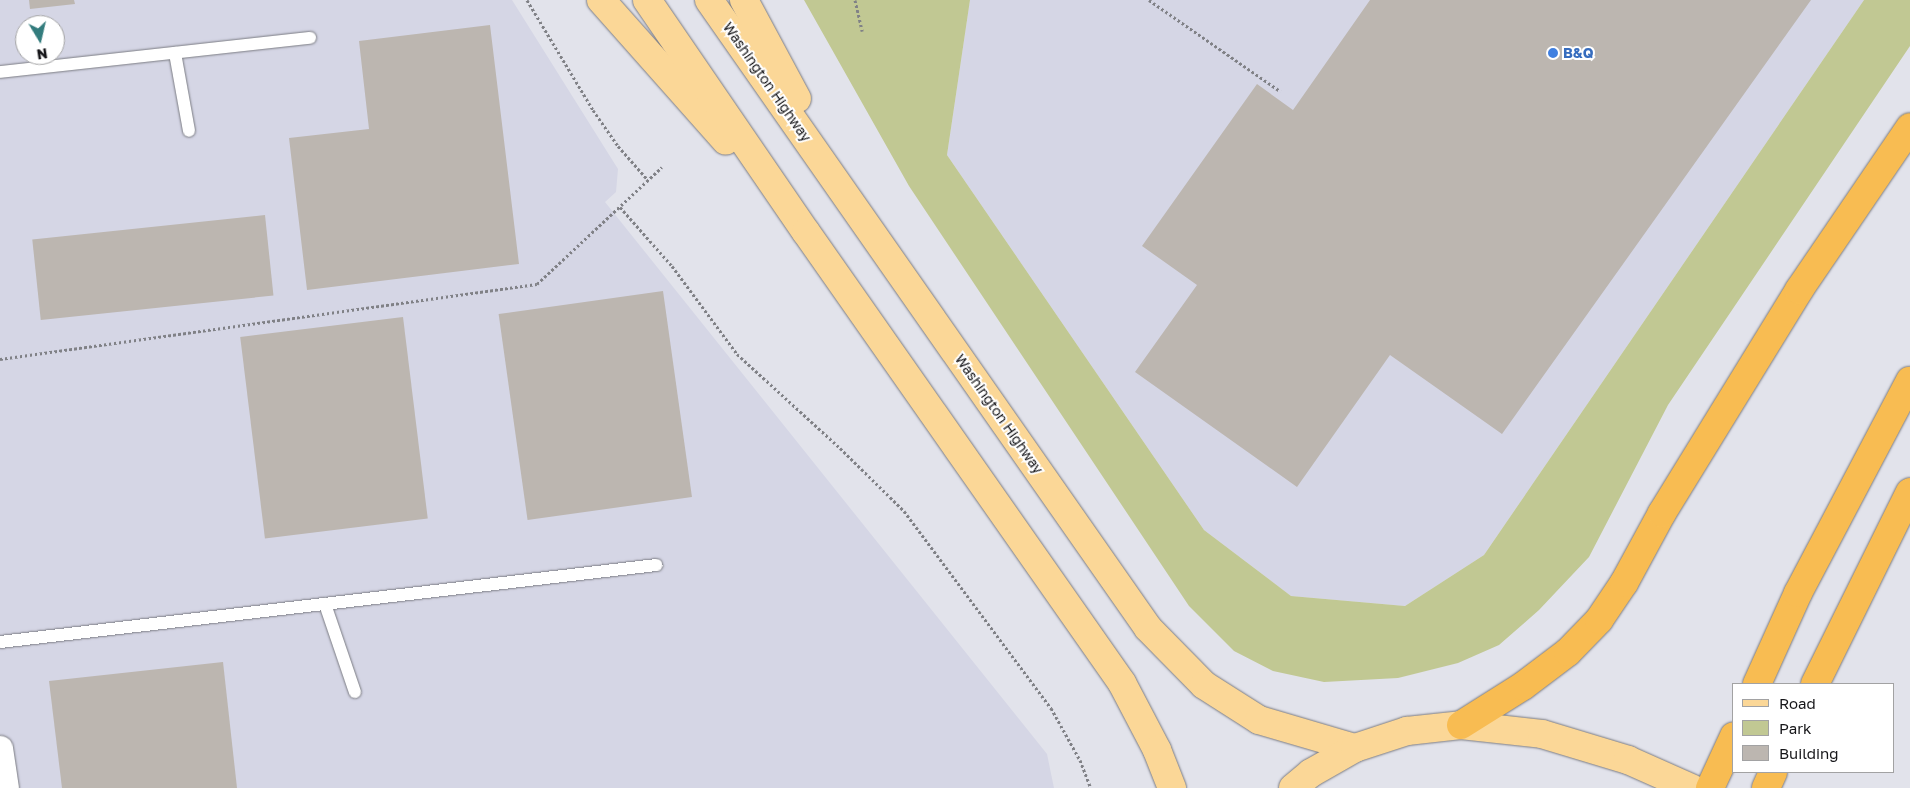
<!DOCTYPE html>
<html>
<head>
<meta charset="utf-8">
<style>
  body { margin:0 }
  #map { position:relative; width:1910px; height:788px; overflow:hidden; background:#e2e3eb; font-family:"Golos Text",sans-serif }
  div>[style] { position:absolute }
  .built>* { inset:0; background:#d5d6e5 }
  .green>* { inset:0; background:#c1c893 }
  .building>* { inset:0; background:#bcb6b0; transform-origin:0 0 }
  .path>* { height:3px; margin-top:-1.5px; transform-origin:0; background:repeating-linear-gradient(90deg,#808186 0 2.5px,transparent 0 5px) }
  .roads { filter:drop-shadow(0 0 1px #7b7c83) drop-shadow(0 0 1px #7b7c83) }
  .service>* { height:12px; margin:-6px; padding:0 6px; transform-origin:6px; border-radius:6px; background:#fff }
  .minor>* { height:25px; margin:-12.5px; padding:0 12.5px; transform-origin:12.5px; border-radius:12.5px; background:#fff }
  .primary>* { height:28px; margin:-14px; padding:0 14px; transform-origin:14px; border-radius:14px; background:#fbd797 }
  .motorway>* { height:28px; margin:-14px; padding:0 14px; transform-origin:14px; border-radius:14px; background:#f8bc52 }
  .dots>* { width:14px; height:14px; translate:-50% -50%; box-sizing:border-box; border:2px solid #fff; border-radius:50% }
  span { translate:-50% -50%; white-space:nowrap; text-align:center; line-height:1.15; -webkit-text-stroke:4px #fff; paint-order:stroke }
  .shop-label { font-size:14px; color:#366cbe; font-weight:700 }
  .left { translate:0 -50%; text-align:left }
  .street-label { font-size:14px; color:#161619 }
  .legend { position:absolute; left:1732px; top:683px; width:162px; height:90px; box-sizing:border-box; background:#fff; border:1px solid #a2a2a3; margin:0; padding:6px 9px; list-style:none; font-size:15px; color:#161619 }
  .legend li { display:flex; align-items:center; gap:10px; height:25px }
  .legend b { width:25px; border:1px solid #a2a2a3 }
  .north { position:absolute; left:15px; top:15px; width:50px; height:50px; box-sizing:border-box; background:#fff; border:1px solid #a2a2a3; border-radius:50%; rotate:171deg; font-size:14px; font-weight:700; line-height:20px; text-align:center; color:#161619 }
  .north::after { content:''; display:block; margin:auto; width:18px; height:22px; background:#337c7d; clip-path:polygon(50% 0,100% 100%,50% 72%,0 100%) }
</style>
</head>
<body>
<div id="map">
  <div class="built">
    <div style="clip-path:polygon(evenodd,0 0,512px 0,618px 169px,616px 192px,605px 202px,1047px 754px,1054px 788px,0 788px,0 0,25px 25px,55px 25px,55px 55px,25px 55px,25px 25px)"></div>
    <div style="clip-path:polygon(970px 0,1864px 0,1484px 555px,1405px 606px,1291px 596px,1204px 530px,947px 155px)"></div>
  </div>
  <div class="green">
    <div style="clip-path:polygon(804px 0,970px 0,947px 155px,1204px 530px,1291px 596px,1405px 606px,1484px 555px,1864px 0,1910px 0,1910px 46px,1668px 405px,1589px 557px,1539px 610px,1499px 645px,1458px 663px,1398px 678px,1324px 682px,1273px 671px,1234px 651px,1189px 606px,909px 186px)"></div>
  </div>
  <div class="building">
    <div style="clip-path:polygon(29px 0,74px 0,75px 4px,30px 9px)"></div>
    <div style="clip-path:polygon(1370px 0,1811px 0,1502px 434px,1390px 355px,1297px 487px,1135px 372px,1197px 285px,1142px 246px,1257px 84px,1293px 110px)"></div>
    <div style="clip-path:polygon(490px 25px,519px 264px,307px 290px,289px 138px,369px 129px,359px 41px)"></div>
    <div style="left:265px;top:215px;width:81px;height:234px;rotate:84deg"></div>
    <div style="left:663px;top:291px;width:208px;height:166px;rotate:82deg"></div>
    <div style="left:403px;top:317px;width:203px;height:164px;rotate:83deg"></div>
    <div style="clip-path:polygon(223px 662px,237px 788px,62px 788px,49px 681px)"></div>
  </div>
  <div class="path">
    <div style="left:527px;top:0;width:128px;rotate:59deg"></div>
    <div style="left:593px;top:110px;width:44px;rotate:55.2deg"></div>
    <div style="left:618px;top:146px;width:45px;rotate:48.6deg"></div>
    <div style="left:855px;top:0;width:32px;rotate:77deg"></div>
    <div style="left:1149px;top:0;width:160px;rotate:34.8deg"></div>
    <div style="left:620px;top:207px;width:79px;rotate:48.6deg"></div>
    <div style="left:672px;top:266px;width:109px;rotate:53.5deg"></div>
    <div style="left:737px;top:354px;width:139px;rotate:42.4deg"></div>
    <div style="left:840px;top:448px;width:90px;rotate:44.5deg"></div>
    <div style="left:904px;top:511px;width:246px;rotate:53.3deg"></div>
    <div style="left:1051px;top:708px;width:60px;rotate:60.9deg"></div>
    <div style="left:1080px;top:760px;width:30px;rotate:69deg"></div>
    <div style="left:0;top:359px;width:542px;rotate:-7.95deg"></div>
    <div style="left:537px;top:284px;width:171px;rotate:-43.1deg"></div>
  </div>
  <div class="roads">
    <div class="service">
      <div style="left:175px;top:53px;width:79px;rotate:79.8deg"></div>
      <div style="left:0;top:72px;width:312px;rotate:-6.3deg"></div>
      <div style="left:325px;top:604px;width:93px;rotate:71.2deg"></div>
      <div style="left:0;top:642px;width:661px;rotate:-6.69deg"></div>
    </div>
    <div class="minor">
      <div style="left:0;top:748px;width:40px;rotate:81.5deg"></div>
    </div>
    <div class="primary">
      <div style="left:601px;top:0;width:188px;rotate:48.4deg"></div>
      <div style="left:647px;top:0;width:281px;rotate:55.6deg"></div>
      <div style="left:806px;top:232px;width:551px;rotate:54.98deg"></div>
      <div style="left:1122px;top:683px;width:76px;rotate:62.4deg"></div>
      <div style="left:1157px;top:750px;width:41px;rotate:68.5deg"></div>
      <div style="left:709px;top:0;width:766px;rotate:55.04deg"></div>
      <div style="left:1148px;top:628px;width:80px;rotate:45.5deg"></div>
      <div style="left:1204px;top:685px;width:65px;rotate:32.5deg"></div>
      <div style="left:1259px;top:720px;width:100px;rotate:16.3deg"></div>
      <div style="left:744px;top:0;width:112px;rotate:61.8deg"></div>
      <div style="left:1293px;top:788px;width:23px;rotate:-40deg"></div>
      <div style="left:1311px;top:773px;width:51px;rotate:-29.6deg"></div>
      <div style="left:1355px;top:748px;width:55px;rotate:-18.1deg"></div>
      <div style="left:1407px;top:731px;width:54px;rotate:-6.3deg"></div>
      <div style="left:1461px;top:725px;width:81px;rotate:6.3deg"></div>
      <div style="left:1542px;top:734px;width:90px;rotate:16.8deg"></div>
      <div style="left:1628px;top:760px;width:69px;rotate:24deg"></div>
    </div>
    <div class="motorway">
      <div style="left:1757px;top:684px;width:100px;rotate:-65.7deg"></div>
      <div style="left:1798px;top:593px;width:240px;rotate:-62.2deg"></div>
      <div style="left:1815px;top:684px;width:214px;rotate:-63.7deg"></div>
      <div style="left:1461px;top:725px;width:73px;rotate:-32.2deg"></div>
      <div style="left:1523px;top:686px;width:56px;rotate:-37.1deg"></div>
      <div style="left:1568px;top:652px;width:45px;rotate:-45.9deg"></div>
      <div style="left:1599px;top:620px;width:45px;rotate:-56deg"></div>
      <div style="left:1624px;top:583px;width:80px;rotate:-61.5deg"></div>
      <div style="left:1662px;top:513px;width:262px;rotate:-58.4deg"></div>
      <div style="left:1799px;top:290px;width:197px;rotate:-55.7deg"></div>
      <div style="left:1710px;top:788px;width:57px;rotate:-65.2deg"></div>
      <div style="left:1766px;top:788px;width:17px;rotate:-66deg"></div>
    </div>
  </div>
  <div class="dots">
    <div style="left:1553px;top:53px;background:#3f7fe0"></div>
  </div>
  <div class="shop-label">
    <span class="left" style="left:1563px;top:53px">B&amp;Q</span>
  </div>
  <div class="street-label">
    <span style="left:767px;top:82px;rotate:55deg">Washington Highway</span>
    <span style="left:999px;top:414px;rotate:55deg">Washington Highway</span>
  </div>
  <ul class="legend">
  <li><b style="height:6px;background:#fbd797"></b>Road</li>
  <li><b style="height:14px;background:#c1c893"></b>Park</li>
  <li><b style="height:14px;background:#bcb6b0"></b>Building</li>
  </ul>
  <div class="north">N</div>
</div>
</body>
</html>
